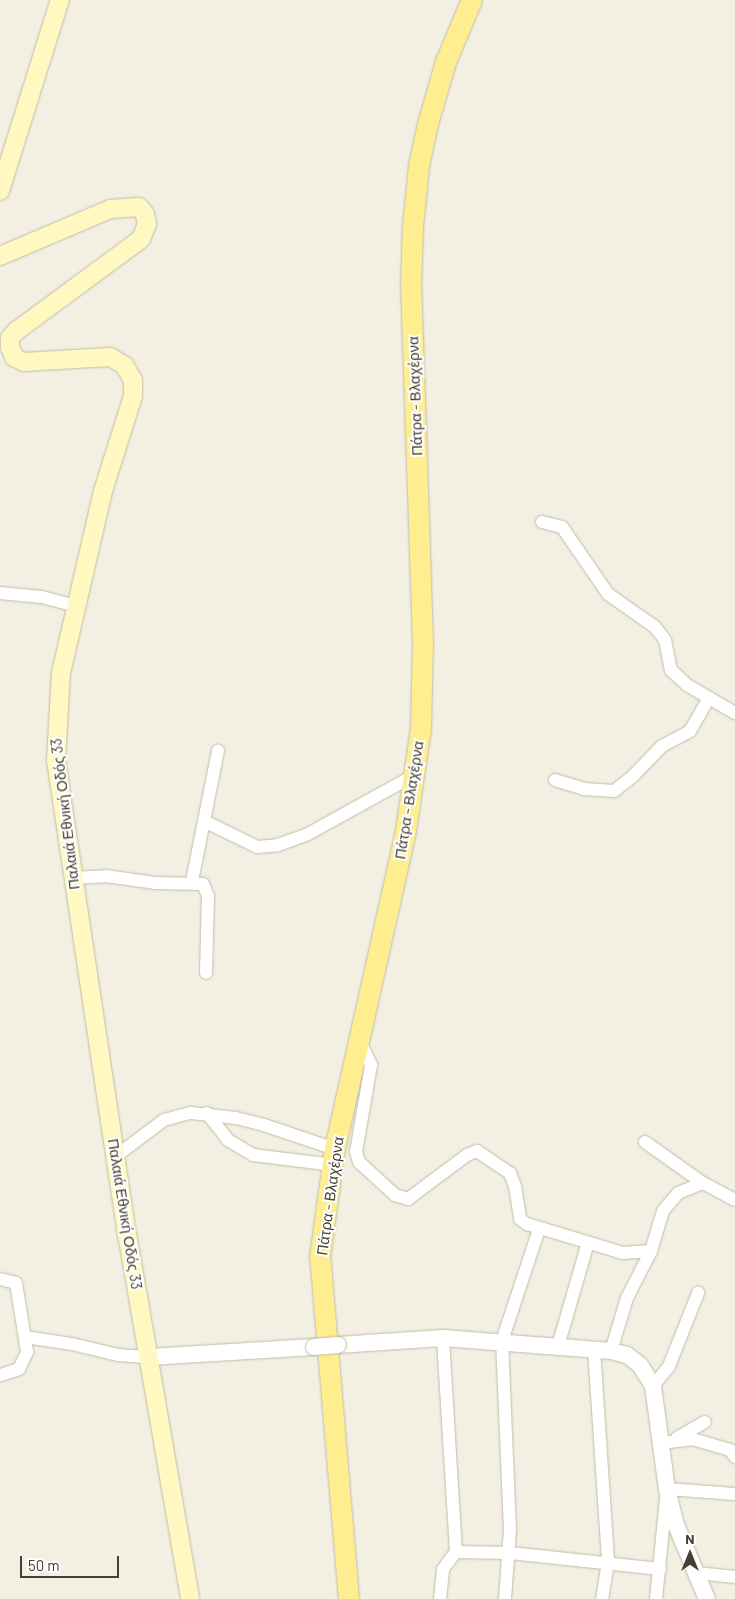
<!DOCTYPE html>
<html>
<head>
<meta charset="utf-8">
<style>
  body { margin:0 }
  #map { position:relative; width:735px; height:1599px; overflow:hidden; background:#f3f0e3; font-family:Barlow,sans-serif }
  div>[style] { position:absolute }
  .roads { filter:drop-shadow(0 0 1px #c1bca8) drop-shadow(0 0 1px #c1bca8) }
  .minor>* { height:12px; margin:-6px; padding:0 6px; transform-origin:6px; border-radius:6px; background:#fff }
  .tertiary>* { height:16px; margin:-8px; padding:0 8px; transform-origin:8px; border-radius:8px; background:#fff }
  .secondary>* { height:18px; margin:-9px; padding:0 9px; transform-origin:9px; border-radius:9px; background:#fff8c0 }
  .primary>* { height:20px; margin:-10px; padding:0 10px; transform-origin:10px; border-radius:10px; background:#ffee8f }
  .bridges { filter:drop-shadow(0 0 1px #c1bca8) drop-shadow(0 0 1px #c1bca8) }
  .tertiary-bridge>* { height:16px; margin:-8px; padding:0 8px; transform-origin:8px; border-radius:8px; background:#fff }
  span { translate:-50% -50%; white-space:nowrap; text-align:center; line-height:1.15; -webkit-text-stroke:4px #fff; paint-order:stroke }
  .street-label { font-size:15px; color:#454033 }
  .north { position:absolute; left:665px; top:1529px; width:50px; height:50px; -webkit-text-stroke:4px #fff; paint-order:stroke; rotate:0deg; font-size:14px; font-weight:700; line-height:20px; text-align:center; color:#454033 }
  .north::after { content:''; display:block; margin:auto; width:18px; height:22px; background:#454033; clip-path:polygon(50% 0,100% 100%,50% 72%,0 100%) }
  .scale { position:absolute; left:20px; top:1556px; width:99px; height:22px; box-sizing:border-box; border:2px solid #454033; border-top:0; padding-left:6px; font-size:15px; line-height:18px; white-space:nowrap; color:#454033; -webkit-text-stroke:4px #fff; paint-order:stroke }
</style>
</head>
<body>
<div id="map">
  <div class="roads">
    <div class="minor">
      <div style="left:542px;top:522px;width:21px;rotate:14deg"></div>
      <div style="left:562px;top:527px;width:81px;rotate:55.5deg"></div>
      <div style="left:608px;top:594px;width:57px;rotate:35.1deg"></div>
      <div style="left:655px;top:627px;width:16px;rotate:52deg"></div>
      <div style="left:665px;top:640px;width:31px;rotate:79deg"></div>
      <div style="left:671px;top:670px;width:22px;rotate:43deg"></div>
      <div style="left:687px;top:685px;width:56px;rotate:30.3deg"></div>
      <div style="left:0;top:593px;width:42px;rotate:5.4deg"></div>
      <div style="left:42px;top:597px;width:35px;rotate:15deg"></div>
      <div style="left:555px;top:780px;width:30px;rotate:17deg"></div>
      <div style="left:584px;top:789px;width:30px;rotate:4deg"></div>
      <div style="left:614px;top:791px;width:24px;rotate:-38deg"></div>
      <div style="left:633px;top:776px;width:42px;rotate:-46deg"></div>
      <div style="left:662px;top:746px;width:32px;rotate:-28deg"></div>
      <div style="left:690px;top:731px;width:38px;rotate:-60deg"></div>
      <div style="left:204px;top:821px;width:59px;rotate:26.1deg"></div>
      <div style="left:257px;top:847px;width:21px;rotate:-5deg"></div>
      <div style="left:278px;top:845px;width:32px;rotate:-20deg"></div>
      <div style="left:308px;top:834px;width:122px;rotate:-28.9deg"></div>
      <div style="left:72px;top:878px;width:34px;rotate:-3deg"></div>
      <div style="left:106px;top:876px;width:49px;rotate:8.1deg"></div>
      <div style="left:155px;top:883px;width:48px;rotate:1.2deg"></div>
      <div style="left:203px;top:884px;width:13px;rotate:67deg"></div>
      <div style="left:208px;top:896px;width:77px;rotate:91.5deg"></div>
      <div style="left:192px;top:881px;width:133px;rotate:-78.7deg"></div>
      <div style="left:359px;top:1040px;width:28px;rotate:64deg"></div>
      <div style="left:371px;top:1065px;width:88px;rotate:99.8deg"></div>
      <div style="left:356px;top:1152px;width:10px;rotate:73deg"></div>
      <div style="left:359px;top:1162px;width:49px;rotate:42.5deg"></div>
      <div style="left:395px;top:1195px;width:14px;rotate:17deg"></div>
      <div style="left:408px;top:1199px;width:74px;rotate:-36.7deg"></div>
      <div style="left:467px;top:1155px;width:11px;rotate:-22deg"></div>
      <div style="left:477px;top:1151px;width:40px;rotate:34deg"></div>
      <div style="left:510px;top:1173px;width:14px;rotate:69deg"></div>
      <div style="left:515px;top:1186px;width:33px;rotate:81deg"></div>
      <div style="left:520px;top:1219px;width:9px;rotate:36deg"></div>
      <div style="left:527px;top:1224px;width:100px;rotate:16.8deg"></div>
      <div style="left:623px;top:1253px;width:28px;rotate:-4deg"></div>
      <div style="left:207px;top:1113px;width:34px;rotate:52deg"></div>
      <div style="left:228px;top:1140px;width:29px;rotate:31deg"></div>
      <div style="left:253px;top:1155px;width:81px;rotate:7.1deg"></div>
      <div style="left:645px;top:1142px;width:71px;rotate:35.3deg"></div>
      <div style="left:703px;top:1183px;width:36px;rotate:28deg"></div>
      <div style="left:116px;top:1156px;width:60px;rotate:-36.9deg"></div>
      <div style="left:164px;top:1120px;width:28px;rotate:-15deg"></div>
      <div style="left:191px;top:1113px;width:45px;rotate:6.3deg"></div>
      <div style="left:236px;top:1118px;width:29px;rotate:14deg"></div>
      <div style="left:264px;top:1125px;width:75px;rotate:18.7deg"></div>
      <div style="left:0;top:1279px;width:16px;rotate:14deg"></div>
      <div style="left:16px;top:1283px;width:70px;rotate:80.9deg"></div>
      <div style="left:27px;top:1352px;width:19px;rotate:115deg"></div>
      <div style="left:19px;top:1369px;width:20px;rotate:162deg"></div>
      <div style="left:25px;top:1337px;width:48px;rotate:8.5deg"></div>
      <div style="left:72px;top:1344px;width:47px;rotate:13.4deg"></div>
      <div style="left:118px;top:1355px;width:31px;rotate:4deg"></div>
      <div style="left:558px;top:1346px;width:107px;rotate:-73.8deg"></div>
      <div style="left:594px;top:1349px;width:213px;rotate:86.2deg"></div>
      <div style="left:608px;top:1562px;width:37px;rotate:99deg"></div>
      <div style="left:611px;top:1351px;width:55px;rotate:-73.2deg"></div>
      <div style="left:627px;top:1298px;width:53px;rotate:-62.9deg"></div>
      <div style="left:651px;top:1251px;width:42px;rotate:-73.3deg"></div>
      <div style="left:663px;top:1211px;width:23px;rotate:-50deg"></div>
      <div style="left:678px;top:1193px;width:27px;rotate:-22deg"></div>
      <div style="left:653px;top:1386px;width:26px;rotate:-51deg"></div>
      <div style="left:669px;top:1366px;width:79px;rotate:-68.3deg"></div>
      <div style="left:677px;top:1438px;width:32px;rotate:-30deg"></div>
      <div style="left:661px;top:1443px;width:31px;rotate:-7deg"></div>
      <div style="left:692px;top:1439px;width:40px;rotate:16deg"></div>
      <div style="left:730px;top:1450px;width:9px;rotate:54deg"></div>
      <div style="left:456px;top:1552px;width:54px;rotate:1.1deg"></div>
      <div style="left:510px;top:1553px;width:151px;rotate:6.1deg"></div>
      <div style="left:697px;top:1573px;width:38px;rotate:6deg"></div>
      <div style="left:440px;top:1599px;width:30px;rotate:-84deg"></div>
      <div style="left:443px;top:1569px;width:21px;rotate:-53deg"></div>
      <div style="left:456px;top:1552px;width:214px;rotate:-93.5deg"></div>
      <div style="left:505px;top:1599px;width:69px;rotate:-85.9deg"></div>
      <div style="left:510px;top:1530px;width:189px;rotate:-92.4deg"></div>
      <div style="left:502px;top:1341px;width:118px;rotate:-71.7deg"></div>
      <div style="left:656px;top:1599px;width:111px;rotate:-84.3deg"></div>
      <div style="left:667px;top:1489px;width:68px;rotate:4.2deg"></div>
    </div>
    <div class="tertiary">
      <div style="left:338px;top:1345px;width:105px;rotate:-3.8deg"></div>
      <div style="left:443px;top:1338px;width:169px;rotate:4.4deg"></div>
      <div style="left:611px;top:1351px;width:16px;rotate:14deg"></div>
      <div style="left:627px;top:1355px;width:16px;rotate:38deg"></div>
      <div style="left:640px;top:1365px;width:25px;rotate:58deg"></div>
      <div style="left:653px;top:1386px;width:104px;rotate:82.3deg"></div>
      <div style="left:667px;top:1489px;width:37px;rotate:76deg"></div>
      <div style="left:676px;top:1525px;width:80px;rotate:67.3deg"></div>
      <div style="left:149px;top:1357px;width:165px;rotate:-3.5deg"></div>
    </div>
    <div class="secondary">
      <div style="left:0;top:191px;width:200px;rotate:-72.6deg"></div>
      <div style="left:0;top:256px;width:120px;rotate:-23.1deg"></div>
      <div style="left:110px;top:209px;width:29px;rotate:-4deg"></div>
      <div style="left:139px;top:207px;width:9px;rotate:49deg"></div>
      <div style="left:145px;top:214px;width:10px;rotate:79deg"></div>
      <div style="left:147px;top:224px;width:16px;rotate:112deg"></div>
      <div style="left:141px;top:239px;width:155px;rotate:143.6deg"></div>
      <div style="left:16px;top:331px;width:9px;rotate:131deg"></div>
      <div style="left:10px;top:338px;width:9px;rotate:90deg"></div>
      <div style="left:10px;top:347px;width:11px;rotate:68deg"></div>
      <div style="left:14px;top:357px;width:11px;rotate:27deg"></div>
      <div style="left:24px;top:362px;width:86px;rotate:-3.3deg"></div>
      <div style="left:110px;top:357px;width:16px;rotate:30deg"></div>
      <div style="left:124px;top:365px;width:17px;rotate:59deg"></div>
      <div style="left:133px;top:380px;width:16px;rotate:90deg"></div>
      <div style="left:133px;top:396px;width:100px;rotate:107.5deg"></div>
      <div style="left:103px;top:491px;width:187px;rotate:103deg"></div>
      <div style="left:61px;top:673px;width:87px;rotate:93.3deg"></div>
      <div style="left:56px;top:760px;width:484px;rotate:81.5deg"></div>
      <div style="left:128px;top:1239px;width:365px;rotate:80.2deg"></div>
    </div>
    <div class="primary">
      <div style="left:349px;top:1599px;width:343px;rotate:-94.8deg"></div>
      <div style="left:320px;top:1257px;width:109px;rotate:-82.1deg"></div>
      <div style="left:335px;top:1149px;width:320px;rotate:-77.4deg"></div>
      <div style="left:405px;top:837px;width:109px;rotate:-81.6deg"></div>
      <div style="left:421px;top:729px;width:86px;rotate:-88.7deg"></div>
      <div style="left:423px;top:643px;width:356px;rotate:-91.9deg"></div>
      <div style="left:411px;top:287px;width:60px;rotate:-88.1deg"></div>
      <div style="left:413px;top:227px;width:61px;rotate:-84.4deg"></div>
      <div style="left:419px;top:166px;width:43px;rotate:-77.9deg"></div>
      <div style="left:428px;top:124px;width:65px;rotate:-73.8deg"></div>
      <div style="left:446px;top:62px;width:67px;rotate:-67.2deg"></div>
    </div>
  </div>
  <div class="bridges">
    <div class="tertiary-bridge">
      <div style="left:314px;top:1347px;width:24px;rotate:-5deg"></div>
    </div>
  </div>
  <div class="street-label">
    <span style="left:415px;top:396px;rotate:-92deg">Πάτρα - Βλαχέρνα</span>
    <span style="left:409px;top:800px;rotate:-81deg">Πάτρα - Βλαχέρνα</span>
    <span style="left:65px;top:814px;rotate:-97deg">Παλαιά Εθνική Οδός 33</span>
    <span style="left:330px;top:1196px;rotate:-82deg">Πάτρα - Βλαχέρνα</span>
    <span style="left:125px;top:1214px;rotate:81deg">Παλαιά Εθνική Οδός 33</span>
  </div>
  <div class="north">N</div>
  <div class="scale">50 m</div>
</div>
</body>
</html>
